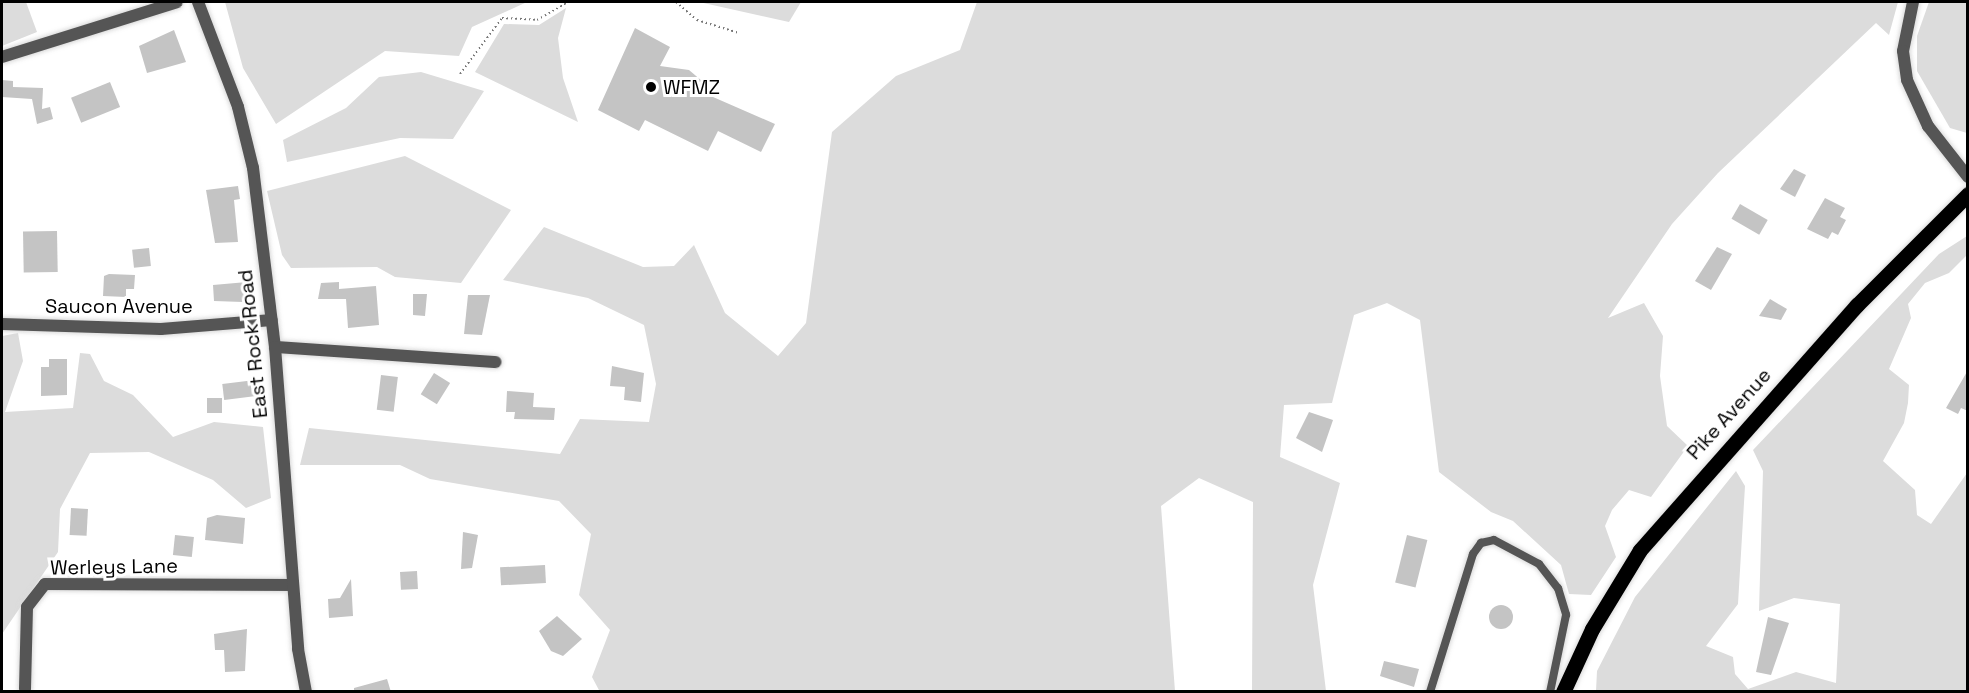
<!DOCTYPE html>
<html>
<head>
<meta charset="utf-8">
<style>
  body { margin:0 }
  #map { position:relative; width:1969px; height:693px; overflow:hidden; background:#fff; font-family:"Space Grotesk",sans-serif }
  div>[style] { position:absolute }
  .green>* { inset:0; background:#dcdcdc }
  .building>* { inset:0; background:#c4c4c4; transform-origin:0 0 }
  .round { border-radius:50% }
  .path>* { height:2px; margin-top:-1px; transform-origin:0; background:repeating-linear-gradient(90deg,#777 0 1.5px,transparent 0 4.5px) }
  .roads { filter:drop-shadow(0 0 2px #dbdbdb) drop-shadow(0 0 2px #dbdbdb) }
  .service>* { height:8px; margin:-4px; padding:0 4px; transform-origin:4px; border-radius:4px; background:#555 }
  .minor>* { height:12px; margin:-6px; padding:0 6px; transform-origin:6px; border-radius:6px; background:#555 }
  .tertiary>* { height:12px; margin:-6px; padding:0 6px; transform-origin:6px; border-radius:6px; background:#555 }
  .primary>* { height:15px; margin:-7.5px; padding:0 7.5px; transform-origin:7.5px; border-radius:7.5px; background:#000 }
  .dots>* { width:16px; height:16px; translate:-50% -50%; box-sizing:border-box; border:3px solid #fff; border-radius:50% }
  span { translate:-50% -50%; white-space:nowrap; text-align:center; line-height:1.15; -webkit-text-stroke:6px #fff; paint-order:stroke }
  .poi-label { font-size:20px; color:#000 }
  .left { translate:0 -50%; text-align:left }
  .street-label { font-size:20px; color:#000 }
  .frame { position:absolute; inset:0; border:3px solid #000; pointer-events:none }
</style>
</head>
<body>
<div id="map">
  <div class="green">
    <div style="clip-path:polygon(2px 2px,26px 2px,37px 32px,2px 46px)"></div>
    <div style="clip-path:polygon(225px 2px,527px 2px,472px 27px,459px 56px,385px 51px,276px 124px,243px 68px)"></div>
    <div style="clip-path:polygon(699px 2px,801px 2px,789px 22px)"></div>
    <div style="clip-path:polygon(977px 2px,1898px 2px,1889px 35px,1876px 23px,1718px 173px,1672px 224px,1608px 318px,1644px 303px,1663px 336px,1660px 376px,1667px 426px,1688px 446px,1651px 497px,1629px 490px,1612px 510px,1605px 526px,1616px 557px,1591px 595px,1569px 594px,1561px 565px,1513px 521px,1491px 512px,1439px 472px,1420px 320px,1387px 303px,1354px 315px,1332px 403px,1284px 405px,1280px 457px,1340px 483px,1313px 585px,1326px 691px,1252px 691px,1253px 502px,1199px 478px,1161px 506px,1175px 691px,600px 692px,592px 677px,610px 630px,579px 595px,591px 534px,559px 501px,430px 479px,400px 465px,300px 465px,309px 428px,560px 454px,580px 419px,649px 422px,656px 384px,644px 325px,588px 298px,503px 280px,544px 227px,643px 267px,674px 266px,694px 245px,725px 313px,778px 356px,806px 323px,832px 132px,896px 76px,960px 50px)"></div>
    <div style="clip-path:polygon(1929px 2px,1967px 2px,1967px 133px,1950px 128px,1917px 71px,1917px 36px)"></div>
    <div style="clip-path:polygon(566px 8px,558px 38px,563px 78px,578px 122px,475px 72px,504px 24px,539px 25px)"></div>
    <div style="clip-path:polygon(421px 72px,484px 91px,453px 139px,400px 138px,287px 162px,283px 140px,346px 108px,379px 77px)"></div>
    <div style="clip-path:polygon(405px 156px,511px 210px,461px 283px,395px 277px,377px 267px,291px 268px,282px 255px,267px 191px)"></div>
    <div style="clip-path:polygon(1967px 236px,1967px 255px,1949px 273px,1925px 283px,1908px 304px,1911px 318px,1889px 369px,1909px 385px,1908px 403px,1904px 423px,1883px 461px,1915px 490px,1917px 515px,1931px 524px,1967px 473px,1967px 691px,1596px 691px,1597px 671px,1635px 597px,1736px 471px,1745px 486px,1738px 604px,1706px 646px,1733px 657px,1735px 674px,1748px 689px,1796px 672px,1836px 683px,1840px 604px,1794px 598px,1759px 611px,1763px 471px,1753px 450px,1939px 254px)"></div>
    <div style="clip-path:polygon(18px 333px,23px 361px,5px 412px,73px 408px,80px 353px,90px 354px,104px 381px,133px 395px,173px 437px,214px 422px,263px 427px,271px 498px,246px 508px,213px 480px,149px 452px,90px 453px,60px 509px,58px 552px,2px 634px,2px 336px)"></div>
  </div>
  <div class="building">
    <div style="clip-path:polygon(635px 28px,670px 47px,660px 66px,689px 70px,702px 81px,697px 90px,775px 124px,761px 152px,718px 131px,708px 151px,645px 120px,639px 131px,598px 110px)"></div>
    <div style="clip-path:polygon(174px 30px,186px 62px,147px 73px,139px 46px)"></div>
    <div style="clip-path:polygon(2px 80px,13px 81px,13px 87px,43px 88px,42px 109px,50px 107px,53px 119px,37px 124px,32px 99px,2px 97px)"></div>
    <div style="left:110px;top:82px;width:27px;height:42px;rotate:68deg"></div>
    <div style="clip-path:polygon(1794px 169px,1806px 175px,1795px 197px,1780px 189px)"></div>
    <div style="clip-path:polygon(238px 186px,240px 199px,234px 200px,238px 242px,215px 243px,206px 190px)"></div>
    <div style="clip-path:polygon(1825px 198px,1845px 208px,1840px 217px,1846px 220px,1838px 235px,1832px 232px,1828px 239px,1807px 229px)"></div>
    <div style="left:1740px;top:204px;width:32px;height:17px;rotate:30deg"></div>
    <div style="left:57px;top:231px;width:41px;height:34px;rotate:89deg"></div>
    <div style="clip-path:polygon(1717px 247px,1732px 254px,1711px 290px,1695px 281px)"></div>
    <div style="left:149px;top:248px;width:18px;height:17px;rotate:84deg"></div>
    <div style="clip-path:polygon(109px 274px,135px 275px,134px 289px,126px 289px,126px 297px,103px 296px,104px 276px)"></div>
    <div style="clip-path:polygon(247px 282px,243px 302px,214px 301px,213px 285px)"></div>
    <div style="clip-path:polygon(339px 282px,339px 289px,376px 286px,379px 325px,348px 328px,346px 299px,318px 299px,321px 283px)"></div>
    <div style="clip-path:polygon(413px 294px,427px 294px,425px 316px,413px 315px)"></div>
    <div style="clip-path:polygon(468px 295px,490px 295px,482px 335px,464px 334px)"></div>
    <div style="clip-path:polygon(1770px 299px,1787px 309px,1781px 320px,1759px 316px)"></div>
    <div style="clip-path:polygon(49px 359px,67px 359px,67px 395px,41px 396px,41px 367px,49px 367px)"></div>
    <div style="clip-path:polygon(612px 366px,644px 373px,641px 402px,624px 400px,625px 387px,610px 386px)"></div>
    <div style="clip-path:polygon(1968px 370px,1968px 411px,1961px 408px,1958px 414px,1946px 408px)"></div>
    <div style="left:434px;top:373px;width:19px;height:25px;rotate:32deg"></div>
    <div style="left:381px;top:375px;width:17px;height:35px;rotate:7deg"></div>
    <div style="left:255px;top:380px;width:16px;height:33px;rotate:83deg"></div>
    <div style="clip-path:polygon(507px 391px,534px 393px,533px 407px,555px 408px,554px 420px,514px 419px,515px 412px,506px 412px)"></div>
    <div style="left:207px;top:398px;width:15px;height:15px"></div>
    <div style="clip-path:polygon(1309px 412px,1333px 420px,1322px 452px,1296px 438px)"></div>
    <div style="left:71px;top:508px;width:17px;height:27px;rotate:3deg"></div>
    <div style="clip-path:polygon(217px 515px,245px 518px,243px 544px,205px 540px,207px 518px)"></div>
    <div style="clip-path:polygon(463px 532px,478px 535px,472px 568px,461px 569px)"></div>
    <div style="left:175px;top:535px;width:19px;height:20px;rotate:6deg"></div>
    <div style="left:1407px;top:535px;width:21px;height:49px;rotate:14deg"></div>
    <div style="left:545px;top:565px;width:18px;height:45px;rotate:87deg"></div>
    <div style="left:417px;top:571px;width:18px;height:17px;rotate:87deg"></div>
    <div style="clip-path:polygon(351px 579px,353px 616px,329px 618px,328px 599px,340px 598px)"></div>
    <div class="round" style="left:1489px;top:605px;width:24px;height:24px"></div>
    <div style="clip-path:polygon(557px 616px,582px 639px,563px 656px,551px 651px,539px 631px)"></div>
    <div style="clip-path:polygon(1768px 617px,1789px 623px,1771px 675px,1756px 672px)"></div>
    <div style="clip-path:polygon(247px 629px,245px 671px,225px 672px,224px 650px,215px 650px,214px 634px)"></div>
    <div style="clip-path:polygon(1384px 661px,1419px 669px,1414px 687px,1380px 676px)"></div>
    <div style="clip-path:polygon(387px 679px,391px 692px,354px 692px,354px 688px)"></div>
  </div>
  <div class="path">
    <div style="left:676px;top:2px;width:28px;rotate:41deg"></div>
    <div style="left:697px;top:20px;width:44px;rotate:17.2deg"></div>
    <div style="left:460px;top:74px;width:70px;rotate:-53.1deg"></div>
    <div style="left:502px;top:18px;width:35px;rotate:3deg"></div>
    <div style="left:537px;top:20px;width:36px;rotate:-30deg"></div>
  </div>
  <div class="roads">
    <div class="service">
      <div style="left:1430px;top:692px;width:145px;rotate:-72.7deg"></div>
      <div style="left:1473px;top:554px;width:14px;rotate:-54deg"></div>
      <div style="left:1481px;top:543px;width:13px;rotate:-13deg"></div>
      <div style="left:1494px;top:540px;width:51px;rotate:28.1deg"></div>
      <div style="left:1539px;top:564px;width:31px;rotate:52deg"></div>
      <div style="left:1558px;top:588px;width:28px;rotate:73deg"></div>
      <div style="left:1566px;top:615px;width:79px;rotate:101.7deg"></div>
    </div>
    <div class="minor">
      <div style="left:2px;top:57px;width:183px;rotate:-17.4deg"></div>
      <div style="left:2px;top:324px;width:159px;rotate:1.8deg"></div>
      <div style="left:161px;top:329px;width:111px;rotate:-4.6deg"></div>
      <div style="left:275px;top:347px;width:221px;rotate:3.9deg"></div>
      <div style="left:25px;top:689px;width:82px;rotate:-88.6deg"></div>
      <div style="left:27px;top:607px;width:29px;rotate:-52deg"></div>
      <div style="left:45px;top:584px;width:248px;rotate:0.2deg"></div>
    </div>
    <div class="tertiary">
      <div style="left:198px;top:2px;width:112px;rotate:69.1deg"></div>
      <div style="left:238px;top:107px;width:63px;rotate:76.2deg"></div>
      <div style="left:253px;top:168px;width:180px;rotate:83deg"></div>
      <div style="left:275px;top:347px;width:303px;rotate:85.6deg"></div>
      <div style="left:298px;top:649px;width:44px;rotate:79.5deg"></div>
      <div style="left:1913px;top:2px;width:50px;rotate:101.5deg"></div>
      <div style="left:1903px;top:51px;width:29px;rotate:82deg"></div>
      <div style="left:1907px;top:80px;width:51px;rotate:65.5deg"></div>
      <div style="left:1928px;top:126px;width:65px;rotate:51.9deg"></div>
    </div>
    <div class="primary">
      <div style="left:1563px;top:692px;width:69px;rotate:-65.3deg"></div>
      <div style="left:1592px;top:629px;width:92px;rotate:-58.7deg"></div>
      <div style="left:1640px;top:550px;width:327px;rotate:-48.5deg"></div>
      <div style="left:1857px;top:305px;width:157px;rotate:-45deg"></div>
    </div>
  </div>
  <div class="dots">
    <div style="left:651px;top:87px;background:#000"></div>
  </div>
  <div class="poi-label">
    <span class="left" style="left:663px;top:87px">WFMZ</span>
  </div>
  <div class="street-label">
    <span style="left:119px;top:306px">Saucon Avenue</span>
    <span style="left:253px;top:344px;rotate:-96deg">East Rock Road</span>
    <span style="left:1729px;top:414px;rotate:-48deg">Pike Avenue</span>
    <span style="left:114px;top:567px;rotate:-1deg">Werleys Lane</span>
  </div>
  <div class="frame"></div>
</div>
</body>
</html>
